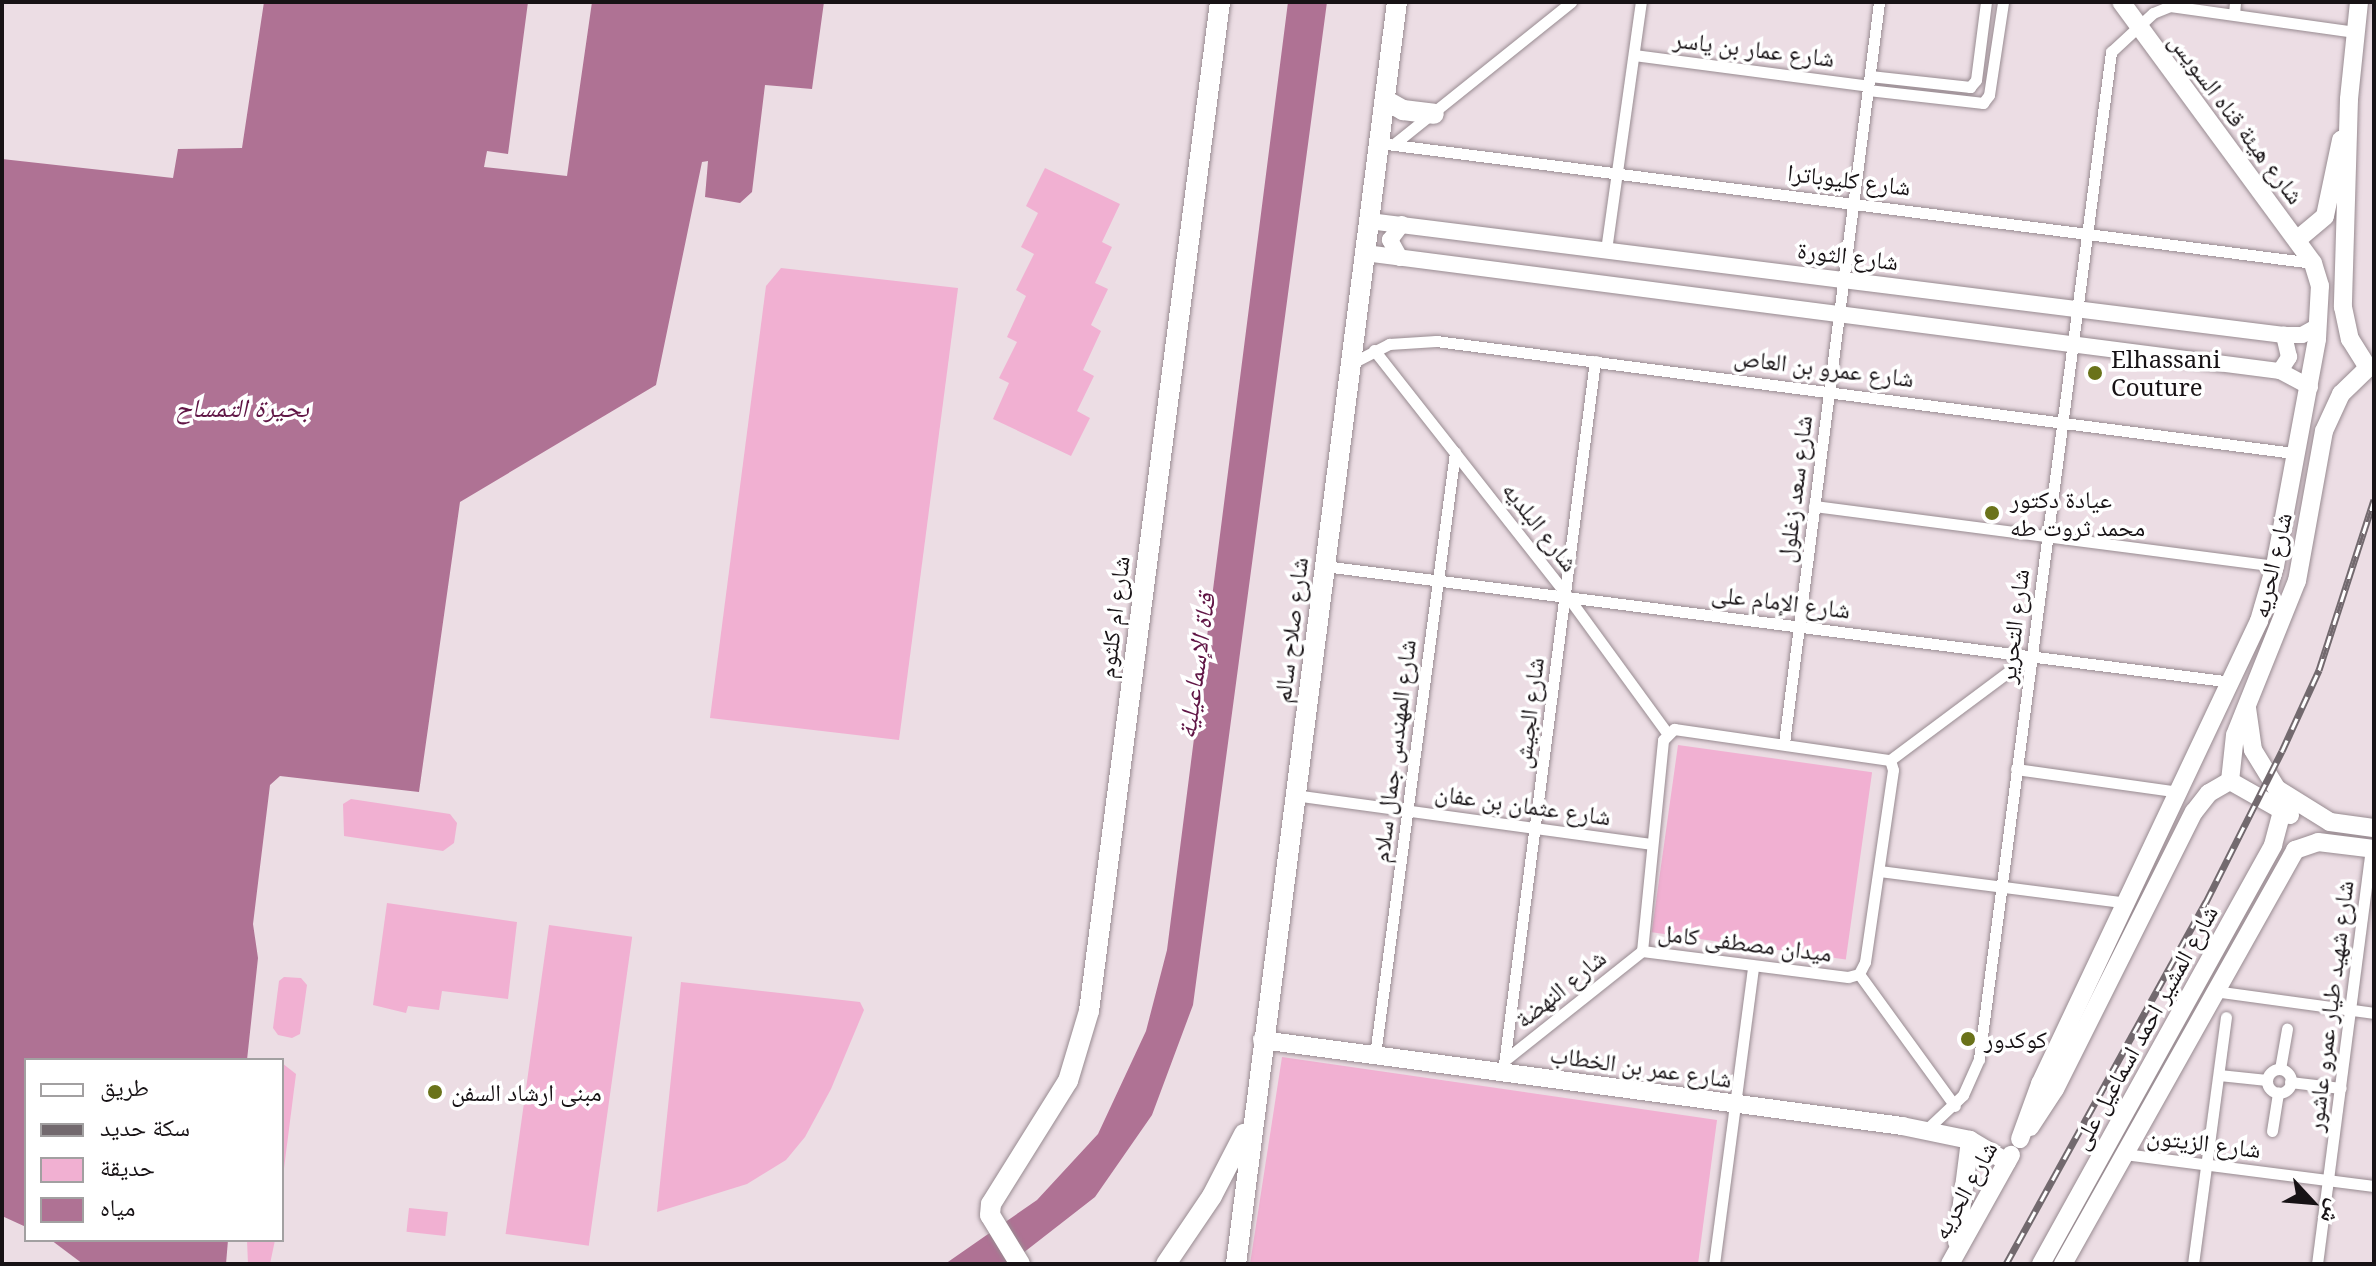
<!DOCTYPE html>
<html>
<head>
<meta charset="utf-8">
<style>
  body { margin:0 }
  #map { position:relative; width:2376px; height:1266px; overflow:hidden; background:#ecdde4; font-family:"Noto Serif","Noto Naskh Arabic",serif }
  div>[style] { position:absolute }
  .green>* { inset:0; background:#f1b0d2; transform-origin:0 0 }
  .water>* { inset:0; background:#af7294 }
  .roads { filter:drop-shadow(0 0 2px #988b91) drop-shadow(0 0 2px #988b91) }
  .street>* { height:11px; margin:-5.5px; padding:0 5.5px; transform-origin:5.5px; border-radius:5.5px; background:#fff }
  .street>.ring { margin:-5.5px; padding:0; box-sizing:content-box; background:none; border:11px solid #fff; border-radius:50% }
  .secondary>* { height:16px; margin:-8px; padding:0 8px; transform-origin:8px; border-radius:8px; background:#fff }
  .primary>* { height:18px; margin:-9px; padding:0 9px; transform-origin:9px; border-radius:9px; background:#fff }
  .highway>* { height:20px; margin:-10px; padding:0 10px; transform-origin:10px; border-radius:10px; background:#fff }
  .rail>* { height:7px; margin-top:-3.5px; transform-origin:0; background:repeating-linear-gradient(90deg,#fff 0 12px,#72696e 0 24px); box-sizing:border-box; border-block:2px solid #72696e }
  .dots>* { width:22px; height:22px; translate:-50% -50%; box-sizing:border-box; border:4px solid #fff; border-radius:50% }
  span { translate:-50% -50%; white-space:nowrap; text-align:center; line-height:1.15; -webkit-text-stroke:7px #fff; paint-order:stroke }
  .street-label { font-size:24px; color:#171215 }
  .poi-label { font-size:24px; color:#171215 }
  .left { translate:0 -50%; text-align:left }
  .water-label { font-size:26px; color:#601545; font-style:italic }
  .frame { position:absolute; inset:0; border:4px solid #171215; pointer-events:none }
  .legend { position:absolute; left:24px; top:1058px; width:260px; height:184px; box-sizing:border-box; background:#fff; border:2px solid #a2a0a1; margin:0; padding:10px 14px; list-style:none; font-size:24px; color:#171215 }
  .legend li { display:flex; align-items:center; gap:16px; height:40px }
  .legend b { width:40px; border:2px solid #a2a0a1 }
  .north { position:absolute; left:2272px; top:1162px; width:80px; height:80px; -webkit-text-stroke:6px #fff; paint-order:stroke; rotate:116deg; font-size:22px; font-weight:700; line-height:32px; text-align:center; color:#171215 }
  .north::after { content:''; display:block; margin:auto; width:28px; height:36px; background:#171215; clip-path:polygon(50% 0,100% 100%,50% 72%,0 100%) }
</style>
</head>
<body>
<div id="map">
  <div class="green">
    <div style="clip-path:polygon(1045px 168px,1120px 204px,1102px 242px,1112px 247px,1095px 283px,1108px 289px,1091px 325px,1101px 331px,1083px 370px,1094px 376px,1077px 411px,1090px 418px,1071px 456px,993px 419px,1009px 383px,999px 378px,1017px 342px,1007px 337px,1026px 296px,1016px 290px,1034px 254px,1021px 247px,1038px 213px,1026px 206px)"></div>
    <div style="clip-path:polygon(781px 268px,958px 288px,899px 740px,710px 718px,766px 286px)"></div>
    <div style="left:1678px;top:745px;width:196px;height:189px;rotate:8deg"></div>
    <div style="clip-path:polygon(351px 799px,450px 814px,457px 823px,454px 843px,443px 851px,344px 836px,343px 804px)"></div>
    <div style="clip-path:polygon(387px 903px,517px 922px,508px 999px,442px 991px,439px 1010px,408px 1006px,406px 1013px,373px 1005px)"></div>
    <div style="left:549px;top:925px;width:84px;height:312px;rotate:8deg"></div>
    <div style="clip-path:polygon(284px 977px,301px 978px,307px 985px,300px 1034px,292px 1038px,278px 1035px,273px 1028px,279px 981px)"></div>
    <div style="clip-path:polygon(681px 982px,860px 1002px,864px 1010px,831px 1089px,805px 1137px,786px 1160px,747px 1184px,657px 1212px)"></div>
    <div style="clip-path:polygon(1282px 1057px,1717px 1120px,1698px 1264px,1250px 1264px)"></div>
    <div style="clip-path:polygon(282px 1063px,296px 1074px,282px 1184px)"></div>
    <div style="left:409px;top:1208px;width:39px;height:24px;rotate:6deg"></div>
    <div style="clip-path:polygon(247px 1240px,275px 1240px,270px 1264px,248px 1264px)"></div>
  </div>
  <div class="water">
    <div style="clip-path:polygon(264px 2px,528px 2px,508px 154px,487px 151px,484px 167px,567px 176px,592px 2px,824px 2px,812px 89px,765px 85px,752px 192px,740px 203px,705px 197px,708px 161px,702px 162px,656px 385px,460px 502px,419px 792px,280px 776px,270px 785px,253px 924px,258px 958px,247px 1060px,26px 1060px,26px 1227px,2px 1216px,2px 159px,173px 178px,178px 149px,242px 148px)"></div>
    <div style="clip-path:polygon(1288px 2px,1327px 2px,1193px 1005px,1152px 1115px,1095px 1197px,1009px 1264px,945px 1264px,1037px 1200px,1098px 1134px,1146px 1031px,1167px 950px)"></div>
    <div style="clip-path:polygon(51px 1240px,228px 1240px,226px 1264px,83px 1264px)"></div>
  </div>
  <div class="roads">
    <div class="street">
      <div style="left:2234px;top:14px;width:12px;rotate:-85deg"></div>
      <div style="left:1634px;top:55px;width:236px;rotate:7.5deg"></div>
      <div style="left:1870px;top:76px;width:101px;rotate:6.3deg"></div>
      <div style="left:1970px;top:87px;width:9px;rotate:-49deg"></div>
      <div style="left:1976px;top:80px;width:79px;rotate:-82.7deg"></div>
      <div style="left:1868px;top:90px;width:116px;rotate:6.4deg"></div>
      <div style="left:1983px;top:103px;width:10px;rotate:-53deg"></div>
      <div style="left:1989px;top:95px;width:94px;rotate:-81.4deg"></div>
      <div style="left:1379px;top:143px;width:942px;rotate:7.32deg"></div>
      <div style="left:1394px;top:144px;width:227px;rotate:-38.7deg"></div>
      <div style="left:1606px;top:250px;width:250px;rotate:-82deg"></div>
      <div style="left:1374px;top:350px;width:309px;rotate:51.8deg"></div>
      <div style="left:1565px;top:593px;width:173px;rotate:53.9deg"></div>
      <div style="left:1352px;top:363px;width:42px;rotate:-27.2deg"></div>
      <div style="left:1389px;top:344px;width:47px;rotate:-3.7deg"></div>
      <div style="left:1436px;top:341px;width:865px;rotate:7.44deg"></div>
      <div style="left:1814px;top:506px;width:465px;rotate:7.4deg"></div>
      <div style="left:1324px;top:566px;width:915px;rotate:7.28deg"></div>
      <div style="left:1674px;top:729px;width:218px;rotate:8.2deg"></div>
      <div style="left:1890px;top:760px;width:10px;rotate:73deg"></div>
      <div style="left:1893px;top:770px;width:194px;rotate:98.3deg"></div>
      <div style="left:1865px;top:962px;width:13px;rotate:117deg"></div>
      <div style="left:1859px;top:974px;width:11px;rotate:165deg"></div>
      <div style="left:1848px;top:977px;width:208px;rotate:-172.8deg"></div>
      <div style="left:1642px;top:951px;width:212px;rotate:-84.3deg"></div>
      <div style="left:1663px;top:740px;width:16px;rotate:-45deg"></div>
      <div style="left:1784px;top:743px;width:747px;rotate:-82.69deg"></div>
      <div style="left:1890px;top:760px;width:176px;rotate:-36.7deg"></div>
      <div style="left:2016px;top:769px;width:166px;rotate:8deg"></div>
      <div style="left:1294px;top:795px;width:360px;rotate:7.8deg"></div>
      <div style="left:1879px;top:871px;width:251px;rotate:7.3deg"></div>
      <div style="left:1859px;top:974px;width:163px;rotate:54deg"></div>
      <div style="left:2214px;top:991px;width:162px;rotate:7.8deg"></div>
      <div style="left:1375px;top:1055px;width:608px;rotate:-82.44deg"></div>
      <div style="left:1505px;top:1060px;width:175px;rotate:-38.5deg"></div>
      <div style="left:2280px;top:1069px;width:41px;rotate:-80.1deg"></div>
      <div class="ring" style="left:2267px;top:1069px;width:13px;height:13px"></div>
      <div style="left:1503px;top:1072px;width:717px;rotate:-82.63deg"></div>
      <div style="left:2219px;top:1075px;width:48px;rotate:5.9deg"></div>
      <div style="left:2290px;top:1082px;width:51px;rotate:6.7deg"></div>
      <div style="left:1926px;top:1130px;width:51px;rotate:-43.4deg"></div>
      <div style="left:1963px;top:1095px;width:39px;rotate:-66deg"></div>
      <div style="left:1979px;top:1059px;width:1016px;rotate:-82.53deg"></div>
      <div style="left:2111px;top:52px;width:57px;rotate:-42.9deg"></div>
      <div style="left:2153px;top:13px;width:18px;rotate:-22deg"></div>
      <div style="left:2170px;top:6px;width:187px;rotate:8deg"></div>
      <div style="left:2272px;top:1131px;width:39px;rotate:-81deg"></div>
      <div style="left:2124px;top:1154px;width:252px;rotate:7.3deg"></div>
      <div style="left:1714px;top:1264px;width:300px;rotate:-82.5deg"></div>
      <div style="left:2193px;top:1264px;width:249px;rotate:-82.4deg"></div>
      <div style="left:2317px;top:1264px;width:419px;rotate:-82.6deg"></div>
    </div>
    <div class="secondary">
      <div style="left:1369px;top:221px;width:922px;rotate:7.1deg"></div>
      <div style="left:2284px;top:335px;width:18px"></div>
      <div style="left:2302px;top:335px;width:18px;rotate:-29deg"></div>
      <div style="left:1365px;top:253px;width:923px;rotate:7.35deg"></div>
      <div style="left:2280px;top:371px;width:34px;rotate:28deg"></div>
      <div style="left:1400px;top:258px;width:21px;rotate:-119deg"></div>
      <div style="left:1390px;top:240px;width:20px;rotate:-53deg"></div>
      <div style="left:2280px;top:371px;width:17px;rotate:-57deg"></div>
      <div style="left:2289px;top:357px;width:23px;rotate:-103deg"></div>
    </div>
    <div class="primary">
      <div style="left:2359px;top:2px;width:98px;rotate:95.9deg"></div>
      <div style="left:2349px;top:99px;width:208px;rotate:91.7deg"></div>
      <div style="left:2343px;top:307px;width:33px;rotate:78deg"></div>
      <div style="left:2350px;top:339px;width:34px;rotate:58deg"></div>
      <div style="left:2298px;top:239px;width:35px;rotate:-40deg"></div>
      <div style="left:2325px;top:216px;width:78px;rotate:-78.1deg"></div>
      <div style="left:2247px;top:708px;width:42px;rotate:81.9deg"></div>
      <div style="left:2253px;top:750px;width:46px;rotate:58.4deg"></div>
      <div style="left:2277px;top:789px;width:62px;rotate:31.9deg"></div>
      <div style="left:2330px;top:822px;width:44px;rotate:7.8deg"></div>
      <div style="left:2230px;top:781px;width:46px;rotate:-83.8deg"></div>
      <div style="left:2235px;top:735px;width:166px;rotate:-68.1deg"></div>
      <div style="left:2297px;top:581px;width:152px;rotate:-79.8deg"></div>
      <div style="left:2324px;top:431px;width:41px;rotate:-65.3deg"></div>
      <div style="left:2341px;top:394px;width:37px;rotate:-44deg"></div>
      <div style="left:2230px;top:781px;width:69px;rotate:29.5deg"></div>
      <div style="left:1262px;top:1040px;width:646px;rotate:7.65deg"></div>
      <div style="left:1902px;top:1126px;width:69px;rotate:11.6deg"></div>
      <div style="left:1970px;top:1140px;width:43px;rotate:30.7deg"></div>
      <div style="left:2030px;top:1127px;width:45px;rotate:-56.7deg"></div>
      <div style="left:2055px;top:1089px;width:310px;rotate:-63.4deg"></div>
      <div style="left:2194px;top:812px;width:24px;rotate:-52deg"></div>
      <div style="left:2209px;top:793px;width:24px;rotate:-30deg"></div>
      <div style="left:2020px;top:1139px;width:59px;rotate:-70deg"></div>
      <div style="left:2040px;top:1084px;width:512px;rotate:-64.69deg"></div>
      <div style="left:2259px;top:621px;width:57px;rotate:-73.8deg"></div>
      <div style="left:2275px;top:566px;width:231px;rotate:-79.5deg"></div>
      <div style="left:2317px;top:339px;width:53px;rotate:-86.8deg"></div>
      <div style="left:2320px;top:286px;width:24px;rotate:-107deg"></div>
      <div style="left:2313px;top:263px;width:324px;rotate:-126.3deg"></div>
      <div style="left:1957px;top:1242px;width:103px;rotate:-82.7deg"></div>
      <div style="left:1950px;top:1264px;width:125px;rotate:-60.8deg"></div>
      <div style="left:2041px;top:1264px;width:479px;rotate:-61deg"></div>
      <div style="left:2273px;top:845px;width:35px;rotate:-75deg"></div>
      <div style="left:2063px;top:1264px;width:475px;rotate:-60.7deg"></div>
      <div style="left:2295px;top:850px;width:24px;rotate:-19deg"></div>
      <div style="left:2318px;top:842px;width:56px;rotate:7.1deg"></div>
    </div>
    <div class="highway">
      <div style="left:1385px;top:100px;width:21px;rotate:29deg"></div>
      <div style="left:1403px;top:110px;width:31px;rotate:7deg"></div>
      <div style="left:1020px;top:1264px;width:57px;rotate:-121.5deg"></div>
      <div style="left:990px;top:1215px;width:11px;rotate:-85deg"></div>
      <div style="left:991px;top:1204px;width:145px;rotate:-58deg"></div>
      <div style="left:1068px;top:1081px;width:73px;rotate:-73.3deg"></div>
      <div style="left:1089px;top:1011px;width:1017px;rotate:-82.6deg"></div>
      <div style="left:1166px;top:1264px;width:82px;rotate:-55.9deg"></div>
      <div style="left:1212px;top:1196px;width:70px;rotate:-62.7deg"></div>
      <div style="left:1236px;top:1264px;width:1272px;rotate:-82.73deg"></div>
    </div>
  </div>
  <div class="rail">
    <div style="left:2006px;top:1264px;width:414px;rotate:-61.1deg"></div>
    <div style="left:2206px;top:902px;width:169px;rotate:-63.3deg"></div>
    <div style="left:2282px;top:751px;width:89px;rotate:-65.4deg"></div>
    <div style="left:2319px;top:670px;width:179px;rotate:-72.1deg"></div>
  </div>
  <div class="dots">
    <div style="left:2095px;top:373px;background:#6a721a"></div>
    <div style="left:1992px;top:513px;background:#6a721a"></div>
    <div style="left:1968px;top:1039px;background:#6a721a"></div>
    <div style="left:435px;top:1092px;background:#6a721a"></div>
  </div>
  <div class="street-label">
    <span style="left:1754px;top:48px;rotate:7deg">شارع عمار بن ياسر</span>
    <span style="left:2237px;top:118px;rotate:53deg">شارع هيئة قناه السويس</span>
    <span style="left:1849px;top:179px;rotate:7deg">شارع كليوباترا</span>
    <span style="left:1848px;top:255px;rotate:7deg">شارع الثورة</span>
    <span style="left:1824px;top:367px;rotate:7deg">شارع عمرو بن العاص</span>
    <span style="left:1794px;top:489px;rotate:-83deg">شارع سعد زغلول</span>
    <span style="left:1541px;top:526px;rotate:52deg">شارع البلديه</span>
    <span style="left:2271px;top:565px;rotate:-77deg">شارع الحريه</span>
    <span style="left:1781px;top:601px;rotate:7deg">شارع الإمام على</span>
    <span style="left:1113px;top:617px;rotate:-83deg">شارع ام كلثوم</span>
    <span style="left:2013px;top:626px;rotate:-83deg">شارع التحرير</span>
    <span style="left:1290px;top:630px;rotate:-83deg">شارع صلاح سالم</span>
    <span style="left:1528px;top:713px;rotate:-83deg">شارع الجيش</span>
    <span style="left:1393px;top:751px;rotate:-83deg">شارع المهندس جمال سلام</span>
    <span style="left:1523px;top:804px;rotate:8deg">شارع عثمان بن عفان</span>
    <span style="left:1745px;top:942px;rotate:7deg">ميدان مصطفى كامل</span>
    <span style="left:1560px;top:988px;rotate:-39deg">شارع النهضة</span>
    <span style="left:2329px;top:1006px;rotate:-83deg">شارع شهيد طيار عمرو عاشور</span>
    <span style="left:2144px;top:1027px;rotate:-61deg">شارع المشير احمد اسماعيل على</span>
    <span style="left:1641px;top:1066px;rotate:8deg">شارع عمر بن الخطاب</span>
    <span style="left:2204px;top:1142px;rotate:7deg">شارع الزيتون</span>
    <span style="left:1964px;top:1190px;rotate:-61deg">شارع الحريه</span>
  </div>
  <div class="poi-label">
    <span class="left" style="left:2111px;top:373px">Elhassani<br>Couture</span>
    <span class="left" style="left:2010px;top:513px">عيادة دكتور<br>محمد ثروت طه</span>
    <span class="left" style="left:1984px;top:1039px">كوكدور</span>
    <span class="left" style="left:451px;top:1092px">مبنى ارشاد السفن</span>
  </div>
  <div class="water-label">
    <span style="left:242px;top:408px">بحيرة التمساح</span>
    <span style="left:1196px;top:666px;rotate:-82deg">قناة الإسماعيلية</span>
  </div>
  <div class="frame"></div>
  <ul class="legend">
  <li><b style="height:10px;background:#fff"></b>طريق</li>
  <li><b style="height:10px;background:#72696e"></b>سكة حديد</li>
  <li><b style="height:22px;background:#f1b0d2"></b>حديقة</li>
  <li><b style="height:22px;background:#af7294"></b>مياه</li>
  </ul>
  <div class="north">ش</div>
</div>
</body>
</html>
